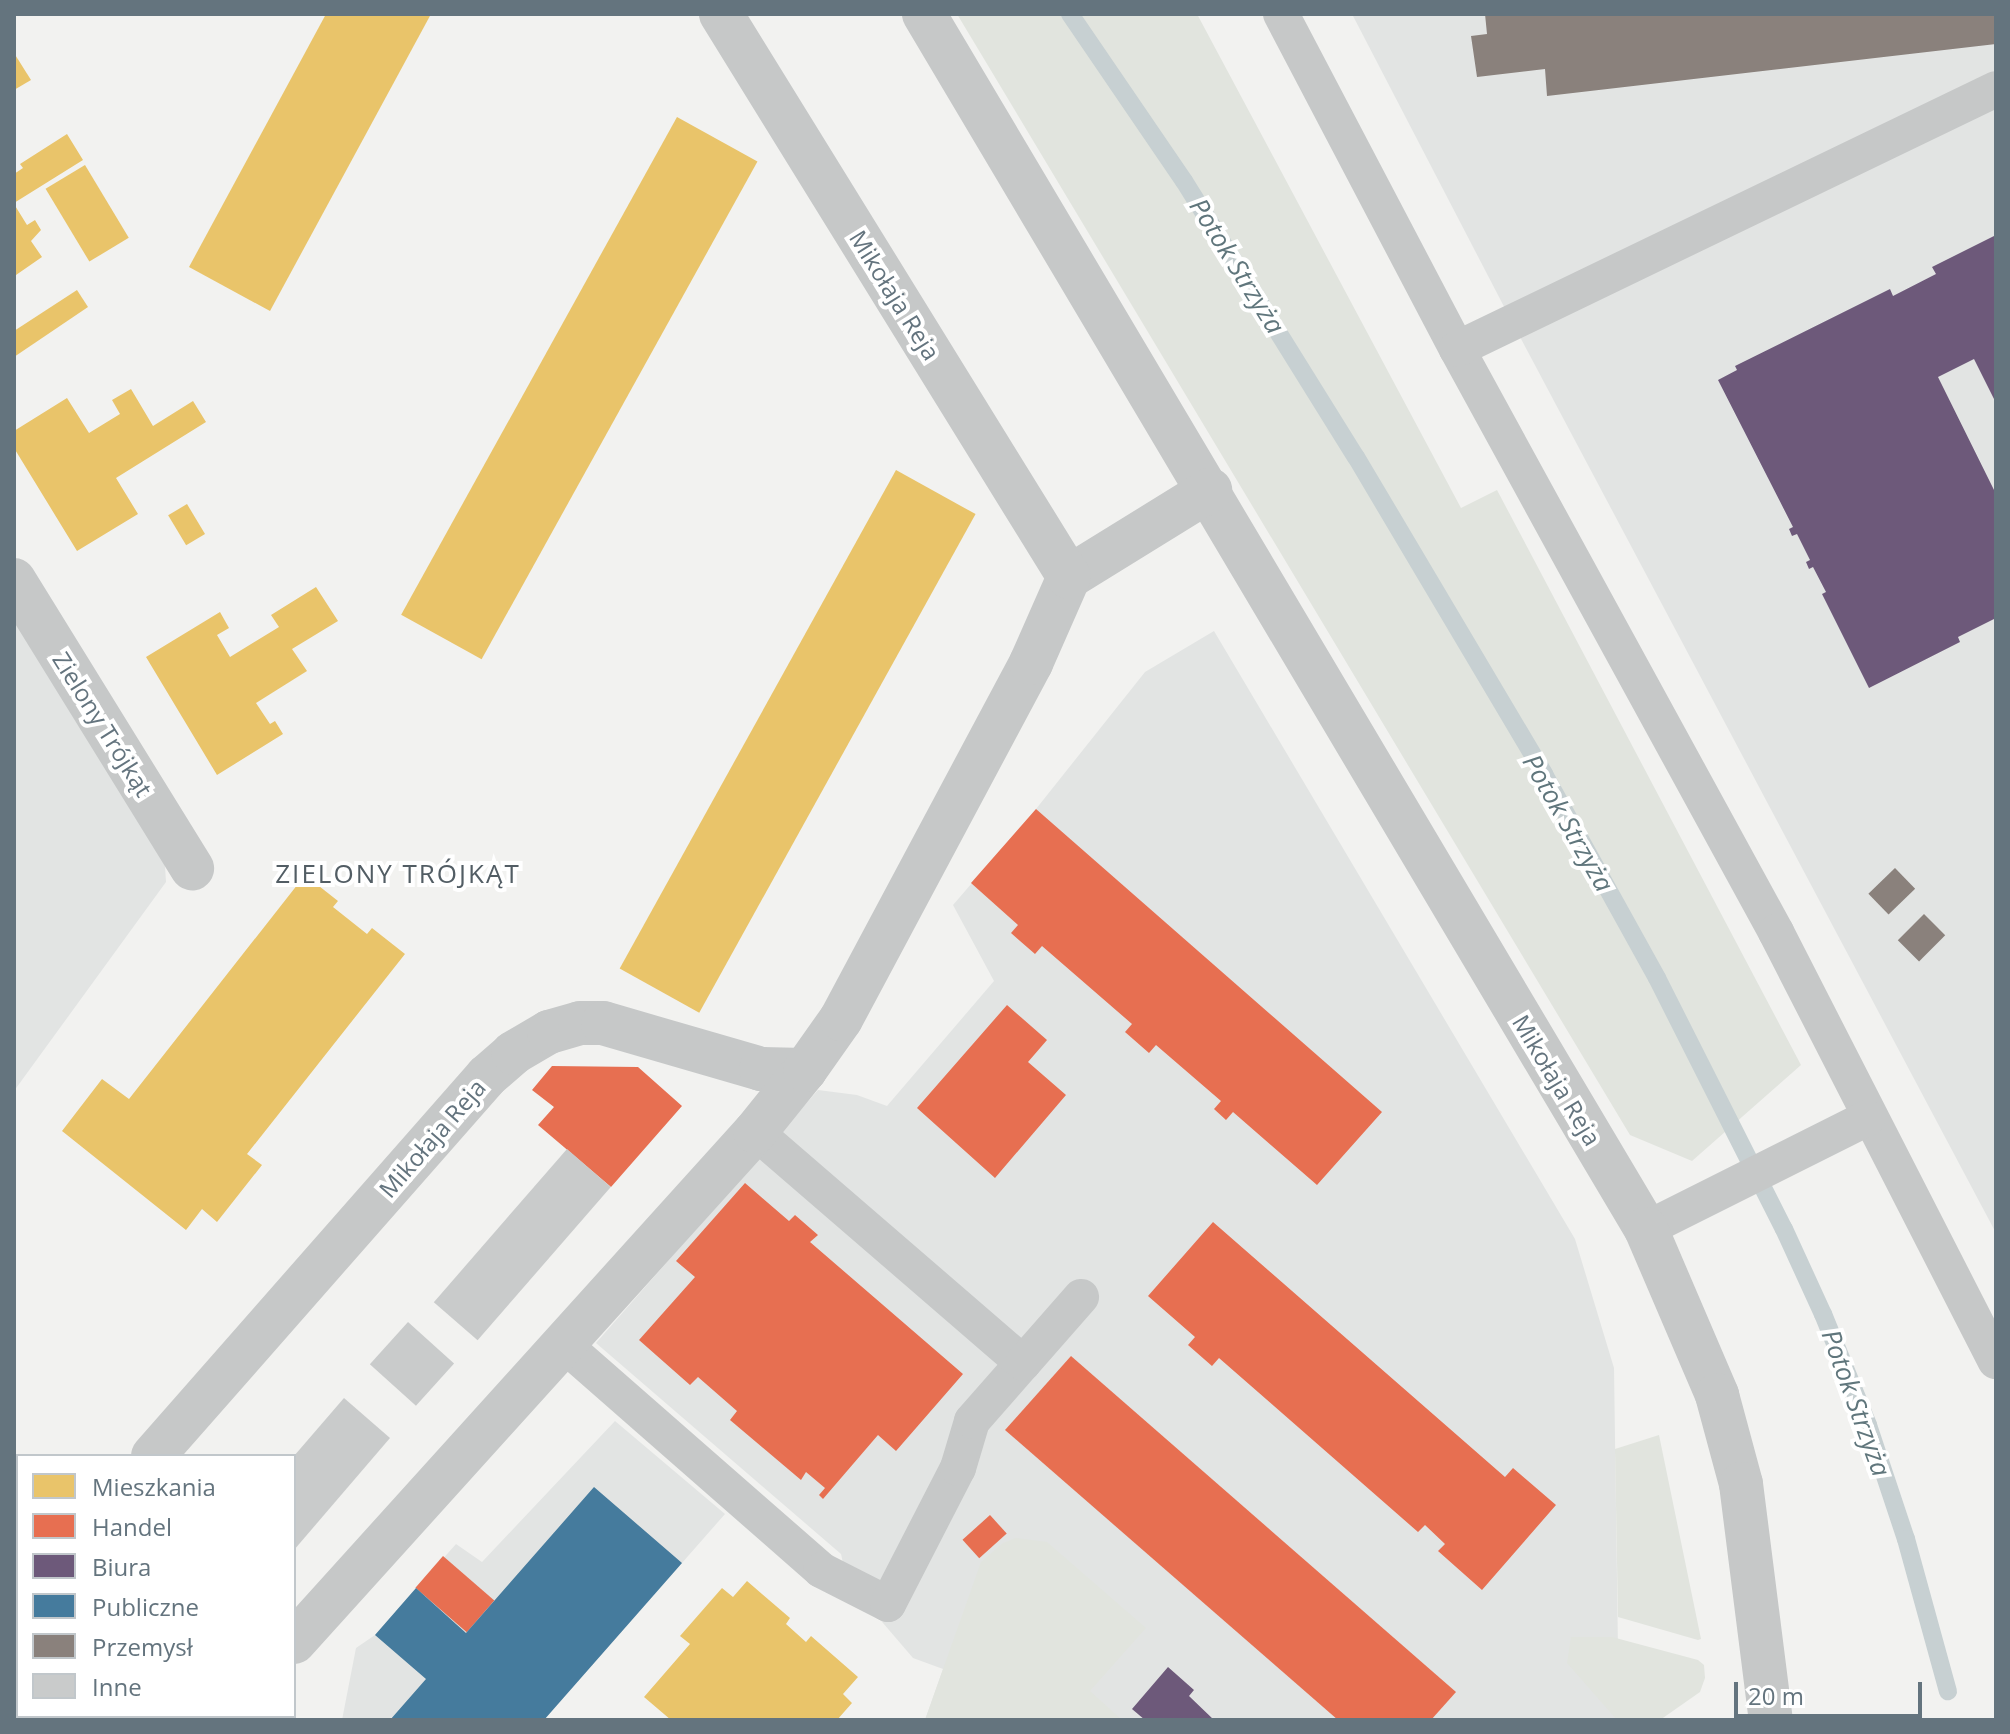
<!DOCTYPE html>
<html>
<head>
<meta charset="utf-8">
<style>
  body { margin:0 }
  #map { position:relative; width:2010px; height:1734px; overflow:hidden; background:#f2f2f0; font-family:"Open Sans",sans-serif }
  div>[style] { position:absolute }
  .built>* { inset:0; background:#e2e4e3 }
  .green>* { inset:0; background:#e1e4de }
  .homes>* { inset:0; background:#e9c46a; transform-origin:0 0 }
  .shops>* { inset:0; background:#e76f51; transform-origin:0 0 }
  .offices>* { inset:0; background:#6d597a }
  .public>* { inset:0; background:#457b9d }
  .industry>* { inset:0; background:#8a817c; transform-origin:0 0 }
  .stream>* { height:18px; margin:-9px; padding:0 9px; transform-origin:9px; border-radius:9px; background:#c7d0d2 }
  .building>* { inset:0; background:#c9cbcb; transform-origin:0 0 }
  .service>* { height:36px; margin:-18px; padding:0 18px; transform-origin:18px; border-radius:18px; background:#c6c8c8 }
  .minor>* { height:44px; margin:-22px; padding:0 22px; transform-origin:22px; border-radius:22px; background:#c6c8c8 }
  span { translate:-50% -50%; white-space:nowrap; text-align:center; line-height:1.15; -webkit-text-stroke:8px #fff; paint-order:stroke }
  .street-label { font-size:24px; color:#64747e }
  .water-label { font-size:26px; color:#60767c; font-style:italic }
  .neighbourhood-label { font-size:26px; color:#525d64; letter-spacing:2px }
  .frame { position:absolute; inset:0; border:16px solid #64747e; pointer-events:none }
  .legend { position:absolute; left:16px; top:1454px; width:280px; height:264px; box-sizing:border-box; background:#fff; border:2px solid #c1c7cb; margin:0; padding:10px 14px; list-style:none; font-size:24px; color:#64747e }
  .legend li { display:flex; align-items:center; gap:16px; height:40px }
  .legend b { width:40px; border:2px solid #c1c7cb }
  .scale { position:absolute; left:1734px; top:1682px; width:188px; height:36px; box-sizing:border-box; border:4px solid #64747e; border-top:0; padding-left:10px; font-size:24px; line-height:28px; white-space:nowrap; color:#64747e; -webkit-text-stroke:6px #fff; paint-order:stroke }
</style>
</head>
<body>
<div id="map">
  <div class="built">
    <div style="clip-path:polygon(1352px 14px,1996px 14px,1996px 1233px,1512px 322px)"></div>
    <div style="clip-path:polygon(14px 609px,164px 849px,166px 882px,14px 1091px)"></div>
    <div style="clip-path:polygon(1214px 631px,1575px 1239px,1614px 1368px,1619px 1720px,925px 1720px,943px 1669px,913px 1658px,847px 1581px,841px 1554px,596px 1343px,818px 1090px,857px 1095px,887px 1106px,994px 981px,953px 905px,1036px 809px,1145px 672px)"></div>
    <div style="clip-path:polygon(615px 1421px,725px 1514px,544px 1720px,342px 1720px,356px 1648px,375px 1635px,456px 1544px,482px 1562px)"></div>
  </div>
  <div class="green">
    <div style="clip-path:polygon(957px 14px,1197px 14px,1461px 508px,1497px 490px,1801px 1065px,1692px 1161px,1630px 1135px)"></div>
    <div style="clip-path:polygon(1659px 1435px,1701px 1639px,1698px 1640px,1618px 1617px,1615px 1449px)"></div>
    <div style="clip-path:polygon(1016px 1538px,1047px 1542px,1146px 1628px,1090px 1691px,1122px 1720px,925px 1720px,981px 1562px,1003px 1543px)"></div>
    <div style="clip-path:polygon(1571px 1637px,1612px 1637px,1698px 1660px,1704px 1665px,1705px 1678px,1700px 1692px,1660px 1720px,1617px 1720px,1567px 1663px)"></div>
  </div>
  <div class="homes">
    <div style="clip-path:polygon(326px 14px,431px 14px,270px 311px,189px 267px)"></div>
    <div style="clip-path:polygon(14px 53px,31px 80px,14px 90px)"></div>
    <div style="left:677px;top:117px;width:92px;height:569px;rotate:29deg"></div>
    <div style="clip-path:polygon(67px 134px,83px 160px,14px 203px,14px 174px,23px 168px,20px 164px)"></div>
    <div style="left:85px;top:165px;width:85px;height:46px;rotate:59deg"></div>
    <div style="clip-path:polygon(14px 204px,27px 225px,35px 220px,41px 230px,31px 241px,42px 257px,16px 275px)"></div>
    <div style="clip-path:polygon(77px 290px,88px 307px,14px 357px,14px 331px)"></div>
    <div style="clip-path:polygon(131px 389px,153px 426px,193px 401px,206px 422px,116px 478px,138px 514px,77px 551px,14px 448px,14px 431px,67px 398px,89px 433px,120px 414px,112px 400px)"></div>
    <div style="left:896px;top:470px;width:91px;height:570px;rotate:29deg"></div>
    <div style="left:187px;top:504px;width:35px;height:22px;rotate:59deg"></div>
    <div style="clip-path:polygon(316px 587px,338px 621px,292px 649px,307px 671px,256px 703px,270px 724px,275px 721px,283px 734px,217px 775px,146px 657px,220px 612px,229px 628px,217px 635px,230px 657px,279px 627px,271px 615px)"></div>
    <div style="clip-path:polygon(305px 875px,338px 901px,333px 907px,367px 934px,372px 928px,405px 954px,247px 1154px,262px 1165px,217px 1222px,202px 1209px,186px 1230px,62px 1131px,102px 1079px,129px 1099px)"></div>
    <div style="clip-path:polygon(747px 1581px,790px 1618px,786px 1624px,806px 1642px,811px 1636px,858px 1677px,843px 1694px,852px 1703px,837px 1720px,671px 1720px,644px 1697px,690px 1644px,680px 1636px,722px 1588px,733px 1597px)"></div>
    <div style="left:115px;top:1716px;width:134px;height:5px"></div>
  </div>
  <div class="shops">
    <div style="clip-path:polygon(1036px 809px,1382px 1112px,1317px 1185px,1233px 1112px,1226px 1120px,1214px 1109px,1221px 1101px,1156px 1045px,1149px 1053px,1125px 1032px,1132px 1024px,1042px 946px,1035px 954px,1011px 933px,1018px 925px,971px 883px)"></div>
    <div style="clip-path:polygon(1007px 1005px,1047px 1040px,1028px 1062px,1066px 1095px,995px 1178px,917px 1108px)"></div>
    <div style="clip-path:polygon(552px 1066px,638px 1067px,682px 1106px,611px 1187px,538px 1125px,554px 1107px,532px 1090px)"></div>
    <div style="clip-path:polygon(745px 1183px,789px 1221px,795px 1215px,818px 1235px,810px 1242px,963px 1374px,896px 1451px,878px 1435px,823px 1499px,819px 1495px,825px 1488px,806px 1472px,801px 1480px,730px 1420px,737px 1411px,698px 1377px,690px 1385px,639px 1340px,695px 1277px,676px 1261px)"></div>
    <div style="clip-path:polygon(1213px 1222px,1505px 1477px,1513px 1468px,1556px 1505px,1482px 1590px,1438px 1551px,1445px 1544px,1425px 1525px,1418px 1532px,1219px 1358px,1212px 1366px,1188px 1345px,1195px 1337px,1148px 1296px)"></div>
    <div style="clip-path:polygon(1071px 1356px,1456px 1692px,1431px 1720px,1338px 1720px,1005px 1430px)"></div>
    <div style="left:990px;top:1515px;width:25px;height:37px;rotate:48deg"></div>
    <div style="left:443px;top:1556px;width:68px;height:42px;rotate:41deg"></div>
  </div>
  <div class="offices">
    <div style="clip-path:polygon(1996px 235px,1996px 403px,1974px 359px,1938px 377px,1996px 494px,1996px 618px,1958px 637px,1960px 642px,1869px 688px,1822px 594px,1826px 592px,1813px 567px,1809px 569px,1806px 562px,1810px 560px,1797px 534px,1792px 536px,1789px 529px,1793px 527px,1718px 380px,1737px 370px,1735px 366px,1890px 289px,1893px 296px,1936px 274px,1932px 267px)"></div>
    <div style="clip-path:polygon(1168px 1667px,1194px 1690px,1189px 1696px,1214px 1720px,1145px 1720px,1132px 1709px)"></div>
  </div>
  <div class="public">
    <div style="clip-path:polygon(594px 1487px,682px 1563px,544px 1720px,390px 1720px,426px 1679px,375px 1635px,416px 1588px,466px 1633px)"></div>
  </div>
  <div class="industry">
    <div style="clip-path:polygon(1485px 14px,1996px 14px,1996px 44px,1547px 96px,1545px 69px,1477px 77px,1471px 36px,1487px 34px)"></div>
    <div style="left:1895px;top:868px;width:29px;height:37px;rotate:46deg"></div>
    <div style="left:1924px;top:914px;width:30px;height:37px;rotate:45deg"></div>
  </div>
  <div class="stream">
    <div style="left:1070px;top:14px;width:202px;rotate:55.7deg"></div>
    <div style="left:1184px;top:181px;width:325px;rotate:58.1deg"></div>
    <div style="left:1356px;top:457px;width:369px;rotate:59.3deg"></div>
    <div style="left:1544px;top:774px;width:233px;rotate:61deg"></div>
    <div style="left:1657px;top:978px;width:281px;rotate:63.2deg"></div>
    <div style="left:1784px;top:1229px;width:94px;rotate:65.4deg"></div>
    <div style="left:1823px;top:1314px;width:120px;rotate:67.9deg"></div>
    <div style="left:1868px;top:1425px;width:120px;rotate:71.6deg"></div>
    <div style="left:1906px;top:1539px;width:158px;rotate:74.6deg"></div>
  </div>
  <div class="building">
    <div style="left:567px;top:1149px;width:58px;height:203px;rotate:41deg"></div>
    <div style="left:408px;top:1322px;width:62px;height:57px;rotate:42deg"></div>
    <div style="clip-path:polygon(344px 1398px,390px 1438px,294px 1550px,294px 1456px)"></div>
  </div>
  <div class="service">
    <div style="left:1281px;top:14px;width:378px;rotate:62.3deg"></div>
    <div style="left:1457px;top:349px;width:665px;rotate:61.31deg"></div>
    <div style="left:1776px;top:932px;width:482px;rotate:62.9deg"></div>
    <div style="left:1457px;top:349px;width:598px;rotate:-25.75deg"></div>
    <div style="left:1646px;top:1229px;width:248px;rotate:-26.6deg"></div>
    <div style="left:562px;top:1343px;width:344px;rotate:41.2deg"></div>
    <div style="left:821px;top:1570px;width:75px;rotate:26.9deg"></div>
    <div style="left:888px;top:1604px;width:153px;rotate:-62.8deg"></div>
    <div style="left:958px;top:1468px;width:49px;rotate:-73.4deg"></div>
    <div style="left:972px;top:1421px;width:77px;rotate:-48.7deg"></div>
    <div style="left:1023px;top:1363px;width:354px;rotate:-139.2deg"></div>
    <div style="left:1023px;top:1363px;width:88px;rotate:-48.7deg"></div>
    <div style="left:14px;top:1552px;width:4px"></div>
  </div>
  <div class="minor">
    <div style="left:924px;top:14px;width:1413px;rotate:59.28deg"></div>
    <div style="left:1646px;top:1229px;width:181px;rotate:66.8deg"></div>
    <div style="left:1717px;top:1395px;width:92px;rotate:74.9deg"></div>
    <div style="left:1741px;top:1484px;width:238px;rotate:82.8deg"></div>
    <div style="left:1069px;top:577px;width:166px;rotate:-31.7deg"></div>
    <div style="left:14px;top:580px;width:339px;rotate:58.3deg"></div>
    <div style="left:153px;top:1456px;width:506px;rotate:-48.69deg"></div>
    <div style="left:487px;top:1076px;width:35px;rotate:-41deg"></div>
    <div style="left:513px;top:1053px;width:42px;rotate:-30.3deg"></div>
    <div style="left:549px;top:1032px;width:32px;rotate:-16deg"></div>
    <div style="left:580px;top:1023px;width:23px"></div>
    <div style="left:603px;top:1023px;width:165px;rotate:16.2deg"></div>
    <div style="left:761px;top:1069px;width:44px;rotate:1.3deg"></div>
    <div style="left:14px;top:1637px;width:6px;rotate:-51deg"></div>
    <div style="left:294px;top:1642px;width:687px;rotate:-47.89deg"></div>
    <div style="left:755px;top:1132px;width:80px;rotate:-51.1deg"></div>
    <div style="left:805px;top:1070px;width:62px;rotate:-54.8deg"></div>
    <div style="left:841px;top:1019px;width:404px;rotate:-61.9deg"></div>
    <div style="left:1031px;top:663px;width:94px;rotate:-66.2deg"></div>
    <div style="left:1069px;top:577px;width:662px;rotate:-121.72deg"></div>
  </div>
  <div class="street-label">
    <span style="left:895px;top:295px;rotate:58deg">Mikołaja Reja</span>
    <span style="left:103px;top:724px;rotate:58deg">Zielony Trójkąt</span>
    <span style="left:1557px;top:1080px;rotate:59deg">Mikołaja Reja</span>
    <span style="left:432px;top:1138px;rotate:-49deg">Mikołaja Reja</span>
  </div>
  <div class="water-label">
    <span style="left:1237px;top:266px;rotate:58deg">Potok Strzyża</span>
    <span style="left:1568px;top:823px;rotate:60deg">Potok Strzyża</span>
    <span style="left:1856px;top:1403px;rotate:70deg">Potok Strzyża</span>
  </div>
  <div class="neighbourhood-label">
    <span style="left:398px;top:874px">ZIELONY TRÓJKĄT</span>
  </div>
  <div class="frame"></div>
  <ul class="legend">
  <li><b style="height:22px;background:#e9c46a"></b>Mieszkania</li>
  <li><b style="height:22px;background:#e76f51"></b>Handel</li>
  <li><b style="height:22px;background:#6d597a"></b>Biura</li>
  <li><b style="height:22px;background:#457b9d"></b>Publiczne</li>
  <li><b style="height:22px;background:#8a817c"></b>Przemysł</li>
  <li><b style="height:22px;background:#c9cbcb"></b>Inne</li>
  </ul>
  <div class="scale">20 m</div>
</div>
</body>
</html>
